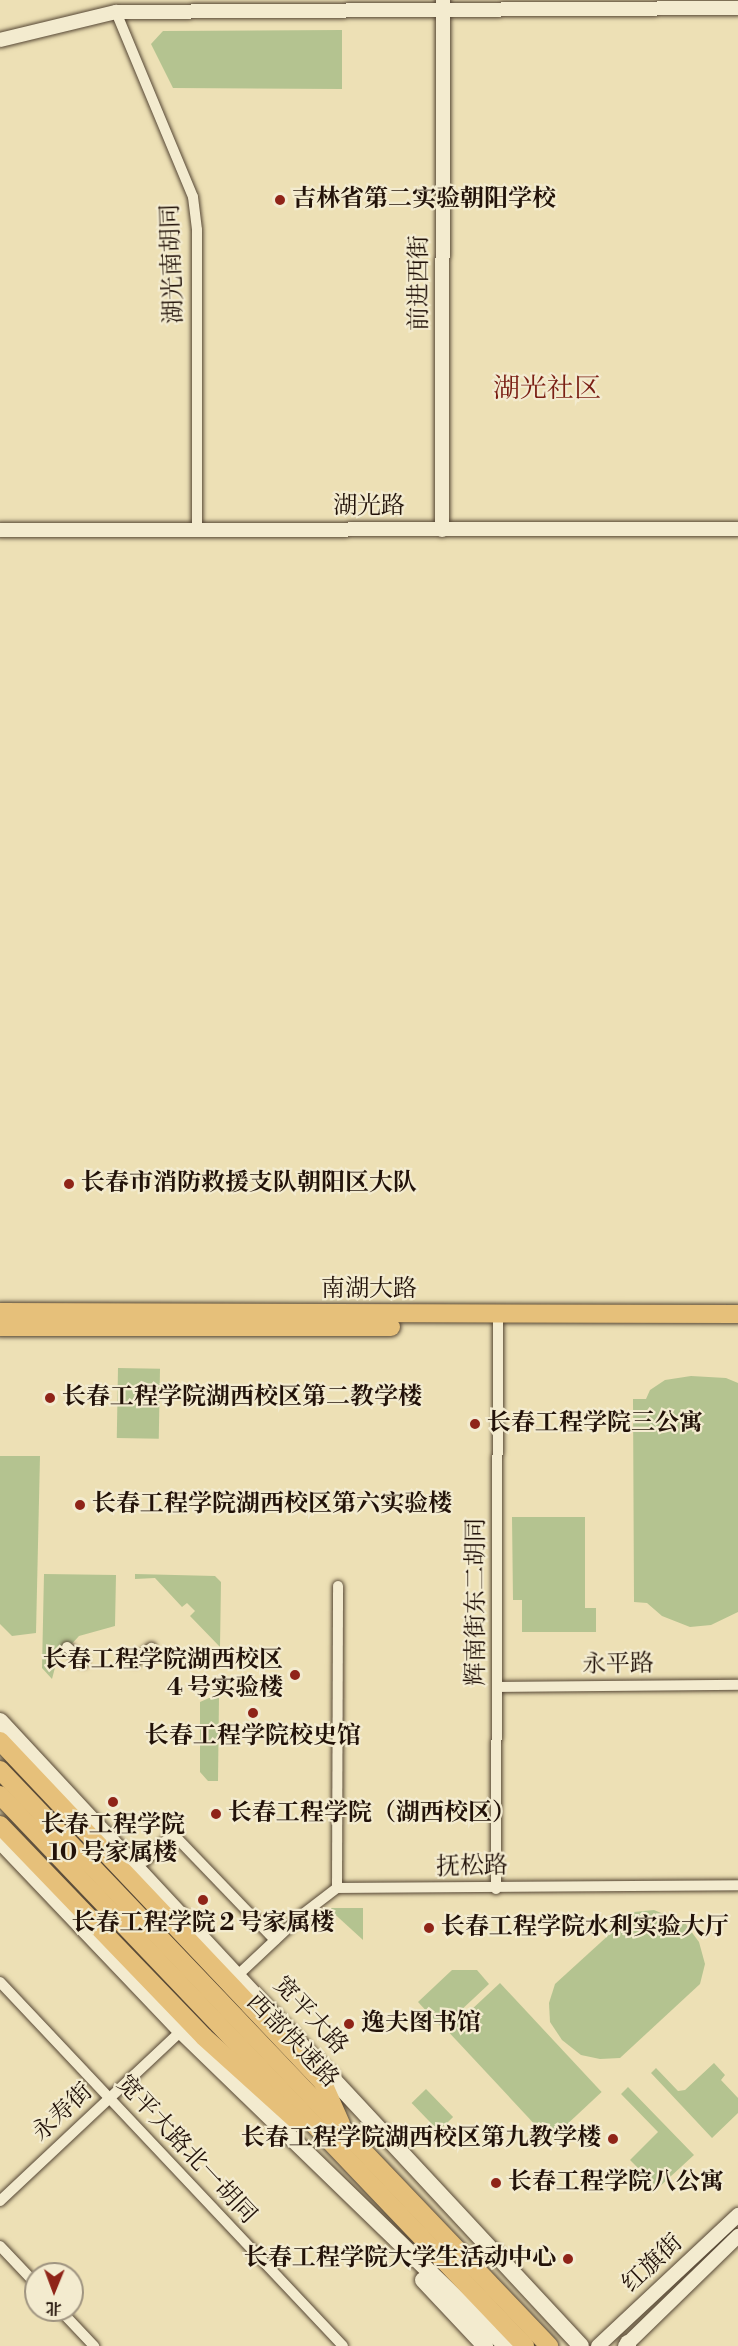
<!DOCTYPE html>
<html>
<head>
<meta charset="utf-8">
<style>
  body { margin:0 }
  #map { position:relative; width:738px; height:2346px; overflow:hidden; background:#ede0b5; font-family:"Libre Bodoni","Noto Serif SC",serif }
  div>[style] { position:absolute }
  .green>* { inset:0; background:#b4c390; transform-origin:0 0 }
  .roads { filter:drop-shadow(0 0 2px #554634) drop-shadow(0 0 2px #554634) }
  .minor>* { height:10px; margin:-5px; padding:0 5px; transform-origin:5px; border-radius:5px; background:#f3ebcf }
  .tertiary>* { height:14px; margin:-7px; padding:0 7px; transform-origin:7px; border-radius:7px; background:#f3ebcf }
  .secondary>* { height:16px; margin:-8px; padding:0 8px; transform-origin:8px; border-radius:8px; background:#f3ebcf }
  .primary>* { height:18px; margin:-9px; padding:0 9px; transform-origin:9px; border-radius:9px; background:#e6c07a }
  .trunk>* { height:18px; margin:-9px; padding:0 9px; transform-origin:9px; border-radius:9px; background:#e6c07a }
  .dots>* { width:16px; height:16px; translate:-50% -50%; box-sizing:border-box; border:3px solid #f3ebcf; border-radius:50% }
  span { translate:-50% -50%; white-space:nowrap; text-align:center; line-height:1.15; -webkit-text-stroke:4.5px #f3ebcf; paint-order:stroke }
  .poi-label { font-size:24px; color:#221209; font-weight:700 }
  .left { translate:0 -50%; text-align:left }
  .right { translate:-100% -50%; text-align:right }
  .street-label { font-size:24px; color:#221209 }
  .quarter-label { font-size:27px; color:#7a1f14 }
  .north { position:absolute; left:24px; top:2262px; width:60px; height:60px; box-sizing:border-box; background:#f3ebcf; border:2px solid #9f9480; border-radius:50%; rotate:181deg; font-size:16px; font-weight:700; line-height:24px; text-align:center; color:#221209 }
  .north::after { content:''; display:block; margin:auto; width:21px; height:27px; background:#8f2418; clip-path:polygon(50% 0,100% 100%,50% 72%,0 100%) }
</style>
</head>
<body>
<div id="map">
  <div class="green">
    <div style="clip-path:polygon(342px 30px,342px 89px,173px 88px,151px 44px,163px 31px)"></div>
    <div style="left:118px;top:1368px;width:42px;height:70px;rotate:1deg"></div>
    <div style="clip-path:polygon(691px 1376px,726px 1378px,738px 1383px,738px 1612px,711px 1625px,690px 1627px,662px 1616px,647px 1603px,634px 1602px,633px 1399px,646px 1399px,650px 1390px,665px 1380px)"></div>
    <div style="clip-path:polygon(0 1456px,40px 1456px,36px 1633px,12px 1636px,0 1624px)"></div>
    <div style="clip-path:polygon(512px 1517px,585px 1517px,585px 1608px,596px 1608px,596px 1632px,522px 1632px,522px 1600px,513px 1600px)"></div>
    <div style="clip-path:polygon(44px 1574px,116px 1575px,115px 1626px,79px 1636px,57px 1660px,52px 1679px,42px 1668px)"></div>
    <div style="clip-path:polygon(135px 1574px,215px 1576px,221px 1582px,220px 1647px,190px 1616px,195px 1611px,187px 1603px,182px 1607px,155px 1578px,135px 1579px)"></div>
    <div style="clip-path:polygon(209px 1698px,219px 1698px,218px 1781px,208px 1781px,200px 1772px,200px 1702px)"></div>
    <div style="clip-path:polygon(328px 1908px,363px 1908px,363px 1940px)"></div>
    <div style="clip-path:polygon(654px 1910px,685px 1923px,699px 1942px,705px 1964px,700px 1984px,620px 2058px,600px 2059px,581px 2055px,562px 2040px,550px 2022px,549px 2003px,555px 1984px,634px 1912px)"></div>
    <div style="clip-path:polygon(452px 1970px,477px 1970px,489px 1984px,442px 2028px,418px 2002px)"></div>
    <div style="left:500px;top:1983px;width:149px;height:71px;rotate:47deg"></div>
    <div style="clip-path:polygon(714px 2063px,725px 2075px,721px 2080px,738px 2098px,738px 2113px,712px 2138px,651px 2073px,656px 2068px,678px 2091px,685px 2090px)"></div>
    <div style="clip-path:polygon(628px 2087px,694px 2155px,658px 2188px,630px 2160px,658px 2132px,621px 2094px)"></div>
    <div style="left:426px;top:2089px;width:39px;height:20px;rotate:46deg"></div>
  </div>
  <div class="roads">
    <div class="minor">
      <div style="left:116px;top:12px;width:200px;rotate:67.4deg"></div>
      <div style="left:193px;top:197px;width:33px;rotate:83deg"></div>
      <div style="left:197px;top:230px;width:299px;rotate:90deg"></div>
      <div style="left:67px;top:1647px;width:22px;rotate:43deg"></div>
      <div style="left:135px;top:1661px;width:21px;rotate:-39deg"></div>
      <div style="left:497px;top:1687px;width:241px;rotate:-0.5deg"></div>
      <div style="left:145px;top:1861px;width:39px;rotate:-44deg"></div>
      <div style="left:173px;top:1834px;width:147px;rotate:46.1deg"></div>
      <div style="left:337px;top:1888px;width:302px;rotate:-89.8deg"></div>
      <div style="left:496px;top:1889px;width:574px;rotate:-89.8deg"></div>
      <div style="left:239px;top:1974px;width:88px;rotate:-43.2deg"></div>
      <div style="left:303px;top:1914px;width:43px;rotate:-37.4deg"></div>
      <div style="left:337px;top:1888px;width:401px;rotate:-0.4deg"></div>
      <div style="left:0;top:1982px;width:500px;rotate:46.7deg"></div>
      <div style="left:0;top:2201px;width:248px;rotate:-43.2deg"></div>
      <div style="left:0;top:2246px;width:52px;rotate:46.5deg"></div>
      <div style="left:60px;top:2310px;width:50px;rotate:46.6deg"></div>
    </div>
    <div class="tertiary">
      <div style="left:0;top:40px;width:119px;rotate:-13.6deg"></div>
      <div style="left:116px;top:12px;width:622px;rotate:-0.37deg"></div>
      <div style="left:0;top:530px;width:738px;rotate:-0.08deg"></div>
      <div style="left:442px;top:530px;width:530px;rotate:-89.89deg"></div>
      <div style="left:598px;top:2346px;width:192px;rotate:-43.1deg"></div>
      <div style="left:625px;top:2346px;width:158px;rotate:-44.2deg"></div>
    </div>
    <div class="secondary">
      <div style="left:0;top:1721px;width:853px;rotate:47.09deg"></div>
      <div style="left:0;top:1841px;width:262px;rotate:46.4deg"></div>
      <div style="left:181px;top:2031px;width:453px;rotate:44.1deg"></div>
      <div style="left:423px;top:2280px;width:91px;rotate:46.8deg"></div>
      <div style="left:628px;top:2346px;width:3px;rotate:-90deg"></div>
    </div>
    <div class="primary">
      <div style="left:0;top:1312px;width:738px;rotate:0.16deg"></div>
      <div style="left:0;top:1327px;width:391px"></div>
    </div>
    <div class="trunk">
      <div style="left:0;top:1741px;width:470px;rotate:46.6deg"></div>
      <div style="left:323px;top:2083px;width:45px;rotate:66.3deg"></div>
      <div style="left:0;top:1770px;width:796px;rotate:46.37deg"></div>
      <div style="left:0;top:1795px;width:761px;rotate:46.38deg"></div>
      <div style="left:0;top:1825px;width:294px;rotate:46.1deg"></div>
      <div style="left:204px;top:2037px;width:124px;rotate:42.1deg"></div>
    </div>
  </div>
  <div class="dots">
    <div style="left:280px;top:200px;background:#8f2418"></div>
    <div style="left:69px;top:1184px;background:#8f2418"></div>
    <div style="left:50px;top:1398px;background:#8f2418"></div>
    <div style="left:475px;top:1424px;background:#8f2418"></div>
    <div style="left:80px;top:1505px;background:#8f2418"></div>
    <div style="left:295px;top:1675px;background:#8f2418"></div>
    <div style="left:253px;top:1713px;background:#8f2418"></div>
    <div style="left:113px;top:1802px;background:#8f2418"></div>
    <div style="left:216px;top:1814px;background:#8f2418"></div>
    <div style="left:203px;top:1900px;background:#8f2418"></div>
    <div style="left:429px;top:1928px;background:#8f2418"></div>
    <div style="left:349px;top:2024px;background:#8f2418"></div>
    <div style="left:613px;top:2139px;background:#8f2418"></div>
    <div style="left:496px;top:2183px;background:#8f2418"></div>
    <div style="left:568px;top:2259px;background:#8f2418"></div>
  </div>
  <div class="poi-label">
    <span class="left" style="left:292px;top:200px">吉林省第二实验朝阳学校</span>
    <span class="left" style="left:81px;top:1184px">长春市消防救援支队朝阳区大队</span>
    <span class="left" style="left:62px;top:1398px">长春工程学院湖西校区第二教学楼</span>
    <span class="left" style="left:487px;top:1424px">长春工程学院三公寓</span>
    <span class="left" style="left:92px;top:1505px">长春工程学院湖西校区第六实验楼</span>
    <span class="right" style="left:283px;top:1675px">长春工程学院湖西校区<br>4 号实验楼</span>
    <span style="left:253px;top:1737px">长春工程学院校史馆</span>
    <span class="left" style="left:228px;top:1814px">长春工程学院（湖西校区）</span>
    <span style="left:113px;top:1840px">长春工程学院<br>10 号家属楼</span>
    <span style="left:203px;top:1924px">长春工程学院 2 号家属楼</span>
    <span class="left" style="left:441px;top:1928px">长春工程学院水利实验大厅</span>
    <span class="left" style="left:361px;top:2024px">逸夫图书馆</span>
    <span class="right" style="left:601px;top:2139px">长春工程学院湖西校区第九教学楼</span>
    <span class="left" style="left:508px;top:2183px">长春工程学院八公寓</span>
    <span class="right" style="left:556px;top:2259px">长春工程学院大学生活动中心</span>
  </div>
  <div class="street-label">
    <span style="left:173px;top:264px;rotate:-92deg">湖光南胡同</span>
    <span style="left:420px;top:283px;rotate:-90deg">前进西街</span>
    <span style="left:369px;top:507px">湖光路</span>
    <span style="left:369px;top:1290px">南湖大路</span>
    <span style="left:477px;top:1602px;rotate:-90deg">辉南街东二胡同</span>
    <span style="left:618px;top:1665px;rotate:-1deg">永平路</span>
    <span style="left:472px;top:1867px;rotate:-1deg">抚松路</span>
    <span style="left:310px;top:2016px;rotate:47deg">宽平大路</span>
    <span style="left:292px;top:2041px;rotate:46deg">西部快速路</span>
    <span style="left:63px;top:2113px;rotate:-43deg">永寿街</span>
    <span style="left:186px;top:2150px;rotate:47deg">宽平大路北一胡同</span>
    <span style="left:653px;top:2264px;rotate:-43deg">红旗街</span>
  </div>
  <div class="quarter-label">
    <span style="left:547px;top:390px">湖光社区</span>
  </div>
  <div class="north">北</div>
</div>
</body>
</html>
